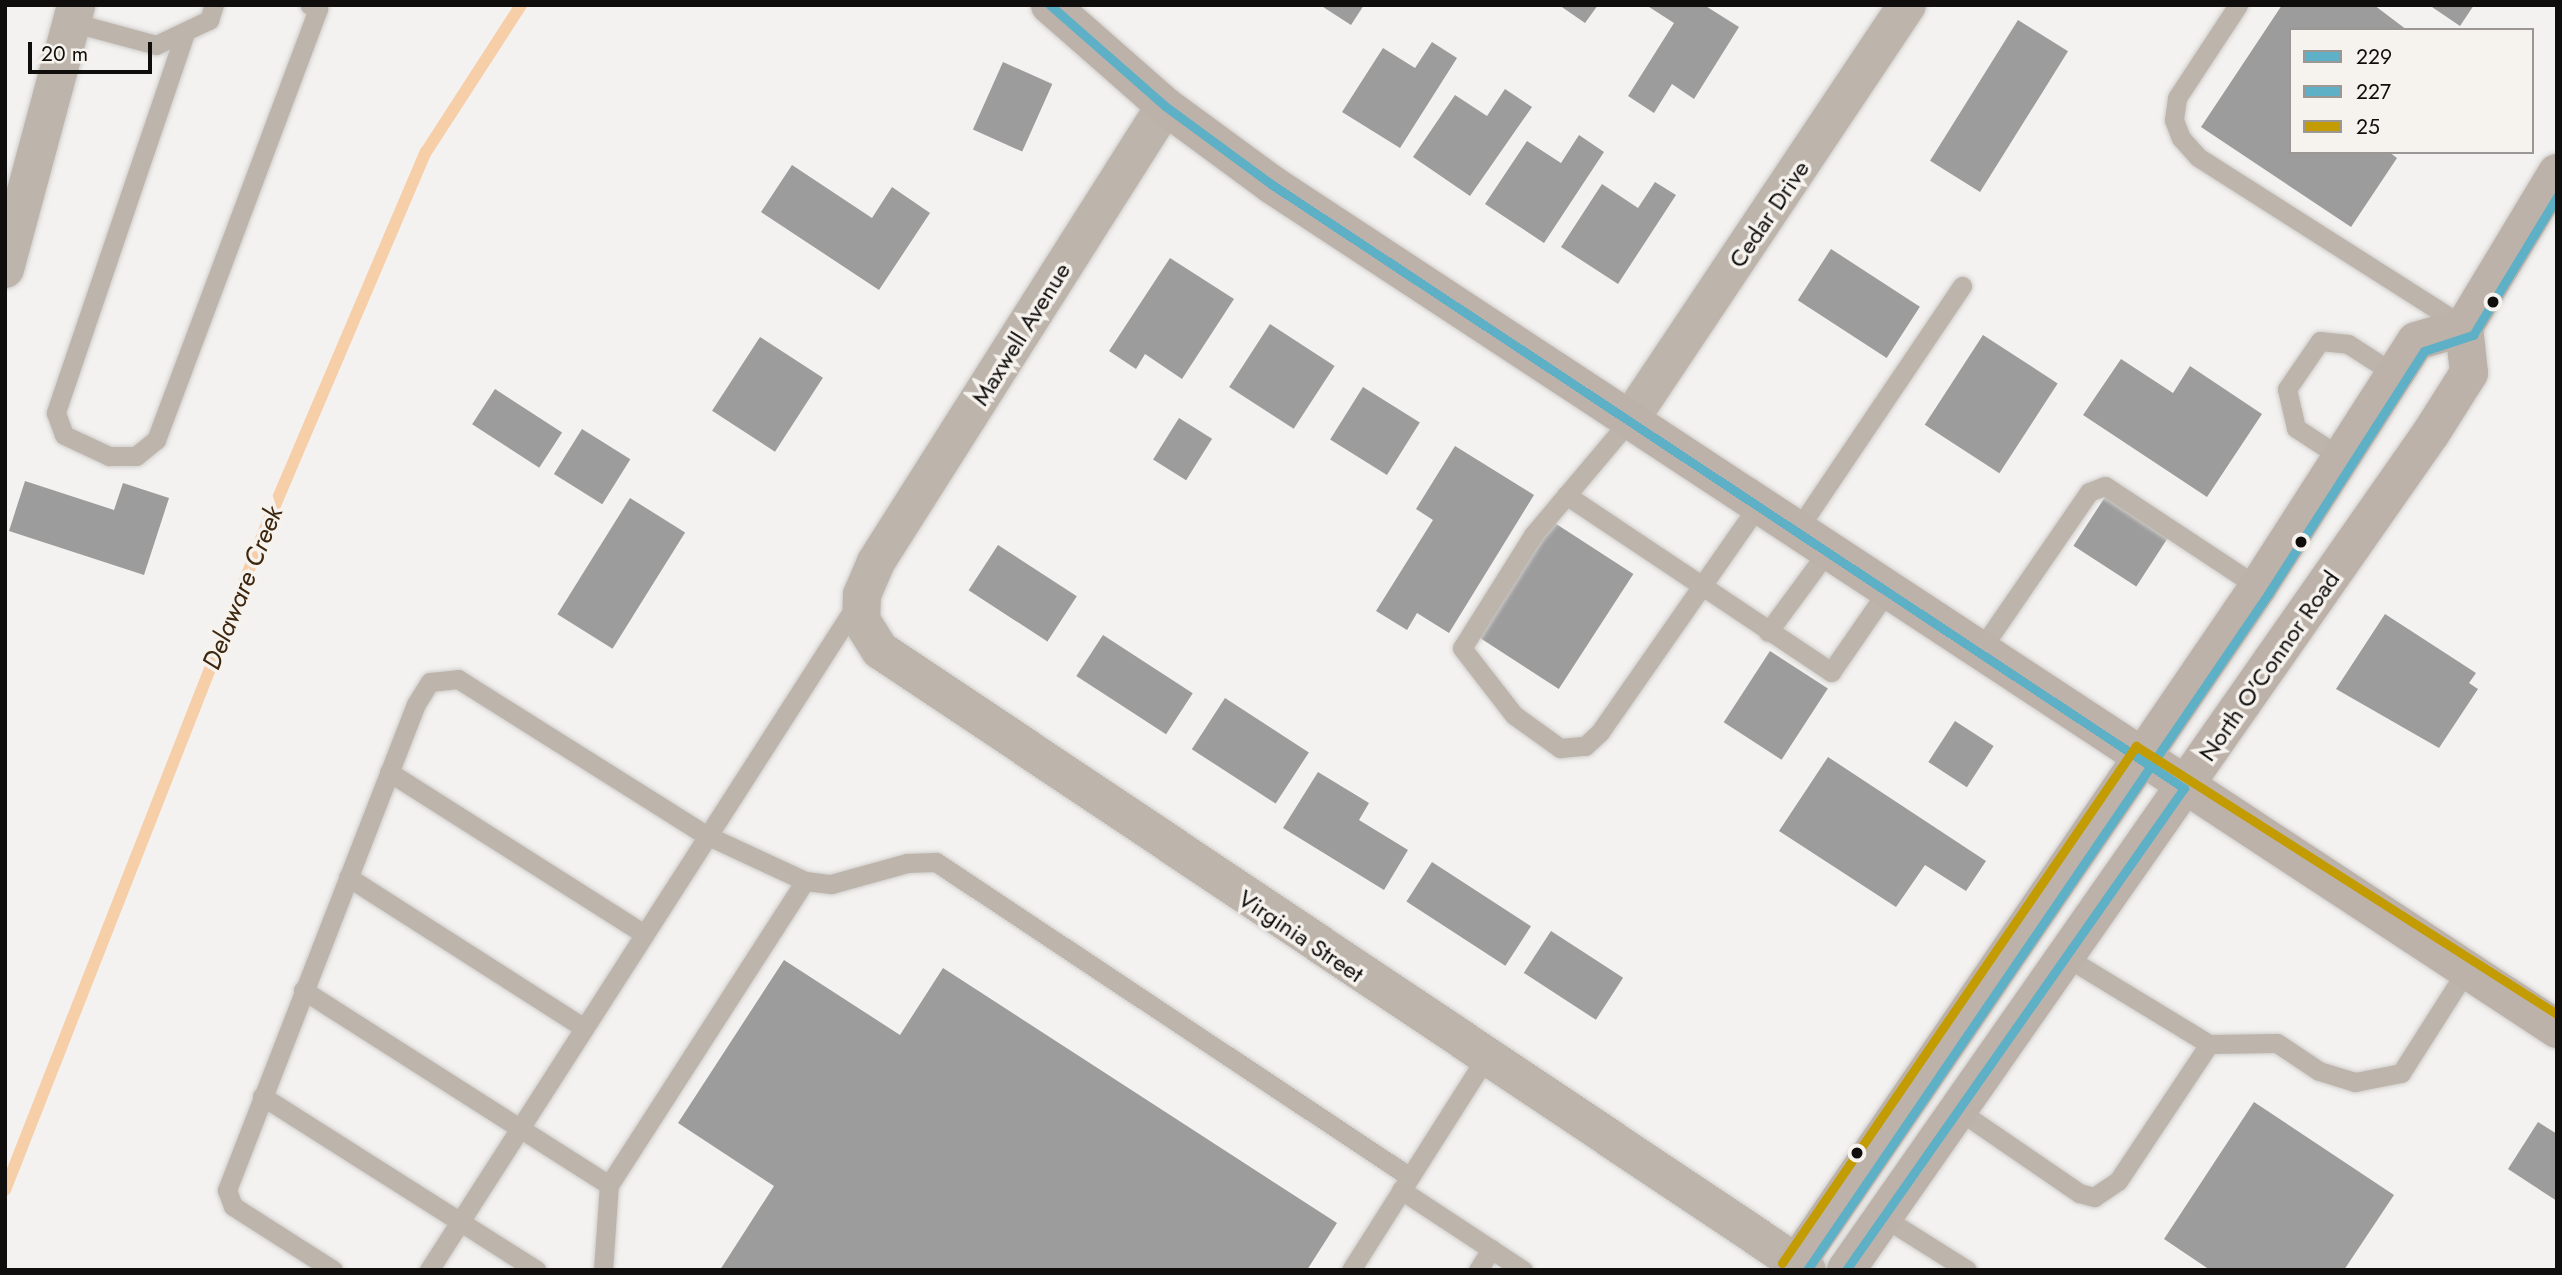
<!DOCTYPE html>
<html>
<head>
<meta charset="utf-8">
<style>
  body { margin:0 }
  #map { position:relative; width:2562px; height:1275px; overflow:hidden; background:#f4f2f0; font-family:Jost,sans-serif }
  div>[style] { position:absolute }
  .stream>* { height:12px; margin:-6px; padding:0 6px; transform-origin:6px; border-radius:6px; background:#f6cea8 }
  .building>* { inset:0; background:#9d9c9c; transform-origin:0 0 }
  .roads { filter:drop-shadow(0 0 2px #cfcecc) drop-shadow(0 0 2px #cfcecc) }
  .service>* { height:19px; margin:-9.5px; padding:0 9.5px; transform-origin:9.5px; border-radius:9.5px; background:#bdb5ac }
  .minor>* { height:38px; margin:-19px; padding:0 19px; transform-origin:19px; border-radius:19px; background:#bdb5ac }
  .tertiary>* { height:38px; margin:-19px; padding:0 19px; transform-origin:19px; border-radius:19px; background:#bdb5ac }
  .secondary>* { height:38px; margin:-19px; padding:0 19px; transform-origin:19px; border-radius:19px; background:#bcb2a9 }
  .bus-1>* { height:9px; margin:-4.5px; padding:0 4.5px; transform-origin:4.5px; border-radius:4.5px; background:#5db0c6 }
  .bus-2>* { height:9px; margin:-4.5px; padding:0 4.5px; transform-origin:4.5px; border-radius:4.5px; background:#5db0c6 }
  .bus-3>* { height:9px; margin:-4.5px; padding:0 4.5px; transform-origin:4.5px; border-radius:4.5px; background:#c39c03 }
  .dots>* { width:19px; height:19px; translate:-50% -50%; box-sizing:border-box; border:4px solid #f6f2ee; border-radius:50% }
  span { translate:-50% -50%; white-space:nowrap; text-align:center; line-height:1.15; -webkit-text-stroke:7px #f6f2ee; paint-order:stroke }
  .street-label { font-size:24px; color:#0f0e0c }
  .water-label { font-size:26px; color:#3e270f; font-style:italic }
  .frame { position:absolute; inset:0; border:7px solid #0f0e0c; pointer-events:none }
  .legend { position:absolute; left:2289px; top:28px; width:245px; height:126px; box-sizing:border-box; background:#f6f2ee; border:2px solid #9a9794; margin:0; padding:9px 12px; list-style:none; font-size:21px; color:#0f0e0c }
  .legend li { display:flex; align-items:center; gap:14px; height:35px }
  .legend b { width:35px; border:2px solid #9a9794 }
  .scale { position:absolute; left:28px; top:42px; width:124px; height:32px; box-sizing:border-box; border:4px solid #0f0e0c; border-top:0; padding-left:9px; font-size:21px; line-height:24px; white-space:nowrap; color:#0f0e0c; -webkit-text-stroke:5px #f6f2ee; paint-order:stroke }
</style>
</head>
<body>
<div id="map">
  <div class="stream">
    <div style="left:5px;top:1190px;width:716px;rotate:-68.53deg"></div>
    <div style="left:267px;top:524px;width:405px;rotate:-66.9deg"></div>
    <div style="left:426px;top:152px;width:175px;rotate:-57.1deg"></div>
  </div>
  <div class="building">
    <div style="clip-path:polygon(1320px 5px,1364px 5px,1351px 25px)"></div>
    <div style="clip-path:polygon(1559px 5px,1598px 5px,1585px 23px)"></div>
    <div style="clip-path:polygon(1646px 5px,1704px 5px,1739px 27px,1694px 99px,1672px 84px,1654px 113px,1628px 96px,1674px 23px)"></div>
    <div style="clip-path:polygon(2282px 5px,2374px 5px,2407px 30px,2291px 30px,2291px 152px,2389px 152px,2397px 158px,2351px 227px,2201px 127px)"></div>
    <div style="clip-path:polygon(2429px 5px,2474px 5px,2460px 26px)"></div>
    <div style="left:2018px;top:20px;width:59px;height:166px;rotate:32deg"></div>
    <div style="clip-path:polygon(1432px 42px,1457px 58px,1400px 148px,1342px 112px,1383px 48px,1415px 68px)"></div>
    <div style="left:1003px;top:62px;width:54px;height:74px;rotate:24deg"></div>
    <div style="clip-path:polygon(1505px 89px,1532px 107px,1470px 196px,1413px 157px,1455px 95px,1487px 116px)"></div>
    <div style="clip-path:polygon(1579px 135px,1604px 152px,1544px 243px,1485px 204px,1527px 141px,1561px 163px)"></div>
    <div style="clip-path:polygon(792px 165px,872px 218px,892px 187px,930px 213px,879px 290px,761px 212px)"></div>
    <div style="clip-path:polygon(1655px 182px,1676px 195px,1618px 284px,1561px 247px,1602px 184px,1638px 208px)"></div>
    <div style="left:1831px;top:249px;width:106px;height:61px;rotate:33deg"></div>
    <div style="clip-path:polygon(1170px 258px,1234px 299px,1182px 379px,1145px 354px,1136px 369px,1109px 351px)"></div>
    <div style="left:1270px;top:324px;width:77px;height:75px;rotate:33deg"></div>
    <div style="left:1983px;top:335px;width:89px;height:107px;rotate:33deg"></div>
    <div style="left:760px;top:337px;width:75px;height:88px;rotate:33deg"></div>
    <div style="clip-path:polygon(2121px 359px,2173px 393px,2190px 366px,2262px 414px,2207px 497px,2083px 415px)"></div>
    <div style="left:1363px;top:387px;width:67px;height:62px;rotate:32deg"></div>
    <div style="left:495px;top:389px;width:80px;height:42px;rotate:33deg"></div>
    <div style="left:1179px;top:418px;width:39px;height:49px;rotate:32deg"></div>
    <div style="left:582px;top:429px;width:57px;height:53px;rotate:32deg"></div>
    <div style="clip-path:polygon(1455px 446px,1534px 495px,1449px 633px,1417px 613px,1407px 630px,1376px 611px,1433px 520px,1416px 509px)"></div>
    <div style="clip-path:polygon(25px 481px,114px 510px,123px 483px,169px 498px,144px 575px,9px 531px)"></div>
    <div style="left:2105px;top:497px;width:75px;height:58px;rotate:33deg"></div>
    <div style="left:630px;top:498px;width:65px;height:137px;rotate:32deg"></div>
    <div style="left:1547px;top:518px;width:103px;height:137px;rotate:33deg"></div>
    <div style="left:998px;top:545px;width:94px;height:54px;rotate:33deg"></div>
    <div style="clip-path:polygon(2385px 614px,2476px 673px,2469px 683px,2478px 689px,2439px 748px,2336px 689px)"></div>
    <div style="left:1103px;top:635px;width:107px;height:49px;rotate:33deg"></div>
    <div style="left:1770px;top:651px;width:69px;height:85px;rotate:33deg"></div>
    <div style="left:1225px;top:698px;width:100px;height:61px;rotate:33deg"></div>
    <div style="left:1955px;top:721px;width:46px;height:49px;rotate:33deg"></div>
    <div style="clip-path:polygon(1828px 757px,1986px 861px,1966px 891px,1925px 865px,1896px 907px,1779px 831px)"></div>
    <div style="clip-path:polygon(1318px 772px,1369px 803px,1359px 820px,1408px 850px,1384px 890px,1283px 828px)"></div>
    <div style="left:1432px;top:862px;width:118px;height:47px;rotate:33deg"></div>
    <div style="left:1551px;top:931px;width:86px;height:50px;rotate:33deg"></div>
    <div style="clip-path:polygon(784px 960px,900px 1035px,943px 968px,1337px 1223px,1307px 1270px,720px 1270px,774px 1186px,678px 1123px)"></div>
    <div style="clip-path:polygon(2254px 1102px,2394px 1195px,2344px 1270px,2210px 1270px,2164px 1239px)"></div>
    <div style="clip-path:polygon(2538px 1122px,2557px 1134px,2557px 1201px,2508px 1169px)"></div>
  </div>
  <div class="roads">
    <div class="service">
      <div style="left:2238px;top:5px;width:111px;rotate:123.3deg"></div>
      <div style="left:2177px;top:98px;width:22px;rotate:98deg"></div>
      <div style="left:2174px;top:120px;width:19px;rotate:69deg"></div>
      <div style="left:2181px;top:138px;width:25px;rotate:48deg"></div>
      <div style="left:2198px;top:157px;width:314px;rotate:32.5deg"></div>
      <div style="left:71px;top:22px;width:88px;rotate:15.1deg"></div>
      <div style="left:156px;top:45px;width:59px;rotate:-25.3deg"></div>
      <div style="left:209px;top:20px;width:16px;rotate:-72deg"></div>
      <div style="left:184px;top:36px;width:398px;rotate:108.8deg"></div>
      <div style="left:56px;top:413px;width:23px;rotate:70deg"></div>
      <div style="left:64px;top:435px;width:50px;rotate:25deg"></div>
      <div style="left:109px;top:456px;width:27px"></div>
      <div style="left:136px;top:456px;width:26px;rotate:-39deg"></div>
      <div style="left:156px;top:440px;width:461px;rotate:-69.4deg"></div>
      <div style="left:318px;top:8px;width:9px;rotate:-159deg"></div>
      <div style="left:1629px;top:421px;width:149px;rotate:130.1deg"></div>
      <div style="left:1533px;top:535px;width:133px;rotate:122.1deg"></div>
      <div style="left:1462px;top:648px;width:85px;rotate:52.2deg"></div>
      <div style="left:1514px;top:715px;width:57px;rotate:35.7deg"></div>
      <div style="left:1560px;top:748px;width:25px;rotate:-5deg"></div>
      <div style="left:1585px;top:746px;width:21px;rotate:-43deg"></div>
      <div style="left:1600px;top:732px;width:274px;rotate:-55.1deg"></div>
      <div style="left:2342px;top:458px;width:55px;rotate:-146.9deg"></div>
      <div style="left:2296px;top:428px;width:40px;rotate:-103deg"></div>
      <div style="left:2287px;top:389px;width:58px;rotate:-55.5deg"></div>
      <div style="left:2320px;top:341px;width:28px;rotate:6deg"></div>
      <div style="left:2348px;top:344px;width:56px;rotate:32.6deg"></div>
      <div style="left:1566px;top:495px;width:319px;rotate:33.7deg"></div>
      <div style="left:1831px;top:672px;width:98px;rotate:-55.3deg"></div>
      <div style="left:1796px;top:532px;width:297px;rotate:-56deg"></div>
      <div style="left:1768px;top:632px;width:99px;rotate:-53.6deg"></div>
      <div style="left:1979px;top:652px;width:194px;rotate:-55.5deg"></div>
      <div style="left:2089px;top:492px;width:17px;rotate:-21deg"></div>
      <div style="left:2105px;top:486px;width:183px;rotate:33.4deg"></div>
      <div style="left:389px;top:772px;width:301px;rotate:32.4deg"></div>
      <div style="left:348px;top:877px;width:279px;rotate:32.6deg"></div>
      <div style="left:2066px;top:957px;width:167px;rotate:31.3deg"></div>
      <div style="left:2209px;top:1044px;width:68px;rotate:-0.8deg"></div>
      <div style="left:2277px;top:1043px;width:50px;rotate:33.7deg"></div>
      <div style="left:2319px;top:1071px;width:38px;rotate:17deg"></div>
      <div style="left:2355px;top:1082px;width:47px;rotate:-11.1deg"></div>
      <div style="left:2401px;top:1073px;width:121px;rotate:-57.5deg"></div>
      <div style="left:303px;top:990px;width:363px;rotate:32.5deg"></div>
      <div style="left:262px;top:1096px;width:325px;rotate:32.4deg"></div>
      <div style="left:1958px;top:1110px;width:147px;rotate:34.4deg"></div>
      <div style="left:2079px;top:1193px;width:16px;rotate:15deg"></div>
      <div style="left:2094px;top:1197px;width:29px;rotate:-34deg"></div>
      <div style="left:2118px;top:1181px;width:164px;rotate:-56.4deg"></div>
      <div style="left:1401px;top:1190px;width:146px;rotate:33.3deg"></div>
      <div style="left:1883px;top:1217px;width:99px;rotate:32.2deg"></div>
      <div style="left:333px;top:1270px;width:119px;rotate:-147.4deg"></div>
      <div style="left:233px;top:1206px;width:17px;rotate:-111deg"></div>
      <div style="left:227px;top:1190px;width:521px;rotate:-68.75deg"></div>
      <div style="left:416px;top:704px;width:26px;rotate:-58deg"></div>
      <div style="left:430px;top:682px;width:28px;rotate:-6deg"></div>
      <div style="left:458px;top:679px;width:293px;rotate:32.2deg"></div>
      <div style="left:706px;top:835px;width:109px;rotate:24.9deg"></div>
      <div style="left:805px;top:881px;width:26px;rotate:7deg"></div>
      <div style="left:831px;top:884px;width:79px;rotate:-15.4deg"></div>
      <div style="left:907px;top:863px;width:29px;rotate:-2deg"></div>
      <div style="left:936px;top:862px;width:569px;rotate:33.61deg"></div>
      <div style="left:429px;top:1270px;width:794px;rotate:-57.29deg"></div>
      <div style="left:603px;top:1270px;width:85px;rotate:-86deg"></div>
      <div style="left:609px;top:1185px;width:362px;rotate:-57.2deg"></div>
      <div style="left:1351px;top:1270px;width:250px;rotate:-57.6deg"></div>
      <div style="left:1478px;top:1270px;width:25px;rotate:-58deg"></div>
    </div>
    <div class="minor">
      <div style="left:1165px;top:106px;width:540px;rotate:122.37deg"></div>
      <div style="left:876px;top:562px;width:36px;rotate:113deg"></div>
      <div style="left:862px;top:595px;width:25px;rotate:92deg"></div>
      <div style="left:861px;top:620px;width:36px;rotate:58deg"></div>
      <div style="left:880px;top:650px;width:1115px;rotate:33.78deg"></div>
      <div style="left:1629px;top:421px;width:500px;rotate:-56.25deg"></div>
    </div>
    <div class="tertiary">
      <div style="left:5px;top:269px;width:273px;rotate:-74.9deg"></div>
    </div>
    <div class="secondary">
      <div style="left:1050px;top:5px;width:153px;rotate:41.3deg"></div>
      <div style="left:1165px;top:106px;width:132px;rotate:36.3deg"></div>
      <div style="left:1271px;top:184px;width:1539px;rotate:33.31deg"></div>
      <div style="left:1792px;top:1270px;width:827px;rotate:-55.69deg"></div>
      <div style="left:2258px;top:587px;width:292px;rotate:-57.3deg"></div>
      <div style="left:2416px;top:341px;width:50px;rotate:-16.3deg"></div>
      <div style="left:1846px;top:1270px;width:1021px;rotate:-55.05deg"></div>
      <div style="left:2431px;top:433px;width:71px;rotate:-57.7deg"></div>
      <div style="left:2469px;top:373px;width:46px;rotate:-96.2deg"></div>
      <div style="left:2464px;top:327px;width:180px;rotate:-58.9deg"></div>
    </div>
  </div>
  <div class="bus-1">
    <div style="left:1050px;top:5px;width:153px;rotate:41.3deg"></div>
    <div style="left:1165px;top:106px;width:132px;rotate:36.3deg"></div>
    <div style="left:1271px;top:184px;width:1095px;rotate:33.49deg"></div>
    <div style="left:2184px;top:788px;width:589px;rotate:125.04deg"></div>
  </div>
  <div class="bus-2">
    <div style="left:1807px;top:1270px;width:818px;rotate:-55.71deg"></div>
    <div style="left:2268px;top:594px;width:289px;rotate:-57.3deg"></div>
    <div style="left:2424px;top:351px;width:52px;rotate:-18.1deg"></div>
    <div style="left:2473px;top:335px;width:162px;rotate:-58.7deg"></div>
  </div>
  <div class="bus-3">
    <div style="left:1782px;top:1263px;width:627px;rotate:-55.6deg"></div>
    <div style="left:2136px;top:746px;width:499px;rotate:32.5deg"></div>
  </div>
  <div class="dots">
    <div style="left:2493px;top:302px;background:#0f0e0c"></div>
    <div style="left:2301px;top:542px;background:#0f0e0c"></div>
    <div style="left:1857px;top:1153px;background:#0f0e0c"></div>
  </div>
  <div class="street-label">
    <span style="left:1769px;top:214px;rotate:-56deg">Cedar Drive</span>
    <span style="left:1021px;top:334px;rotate:-58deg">Maxwell Avenue</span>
    <span style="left:2269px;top:666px;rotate:-55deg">North O'Connor Road</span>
    <span style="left:1301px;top:936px;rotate:34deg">Virginia Street</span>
  </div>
  <div class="water-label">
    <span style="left:243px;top:588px;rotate:-68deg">Delaware Creek</span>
  </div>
  <div class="frame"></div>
  <ul class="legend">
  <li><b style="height:9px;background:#5db0c6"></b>229</li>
  <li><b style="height:9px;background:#5db0c6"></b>227</li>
  <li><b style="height:9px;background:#c39c03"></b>25</li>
  </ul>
  <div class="scale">20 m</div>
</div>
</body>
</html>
